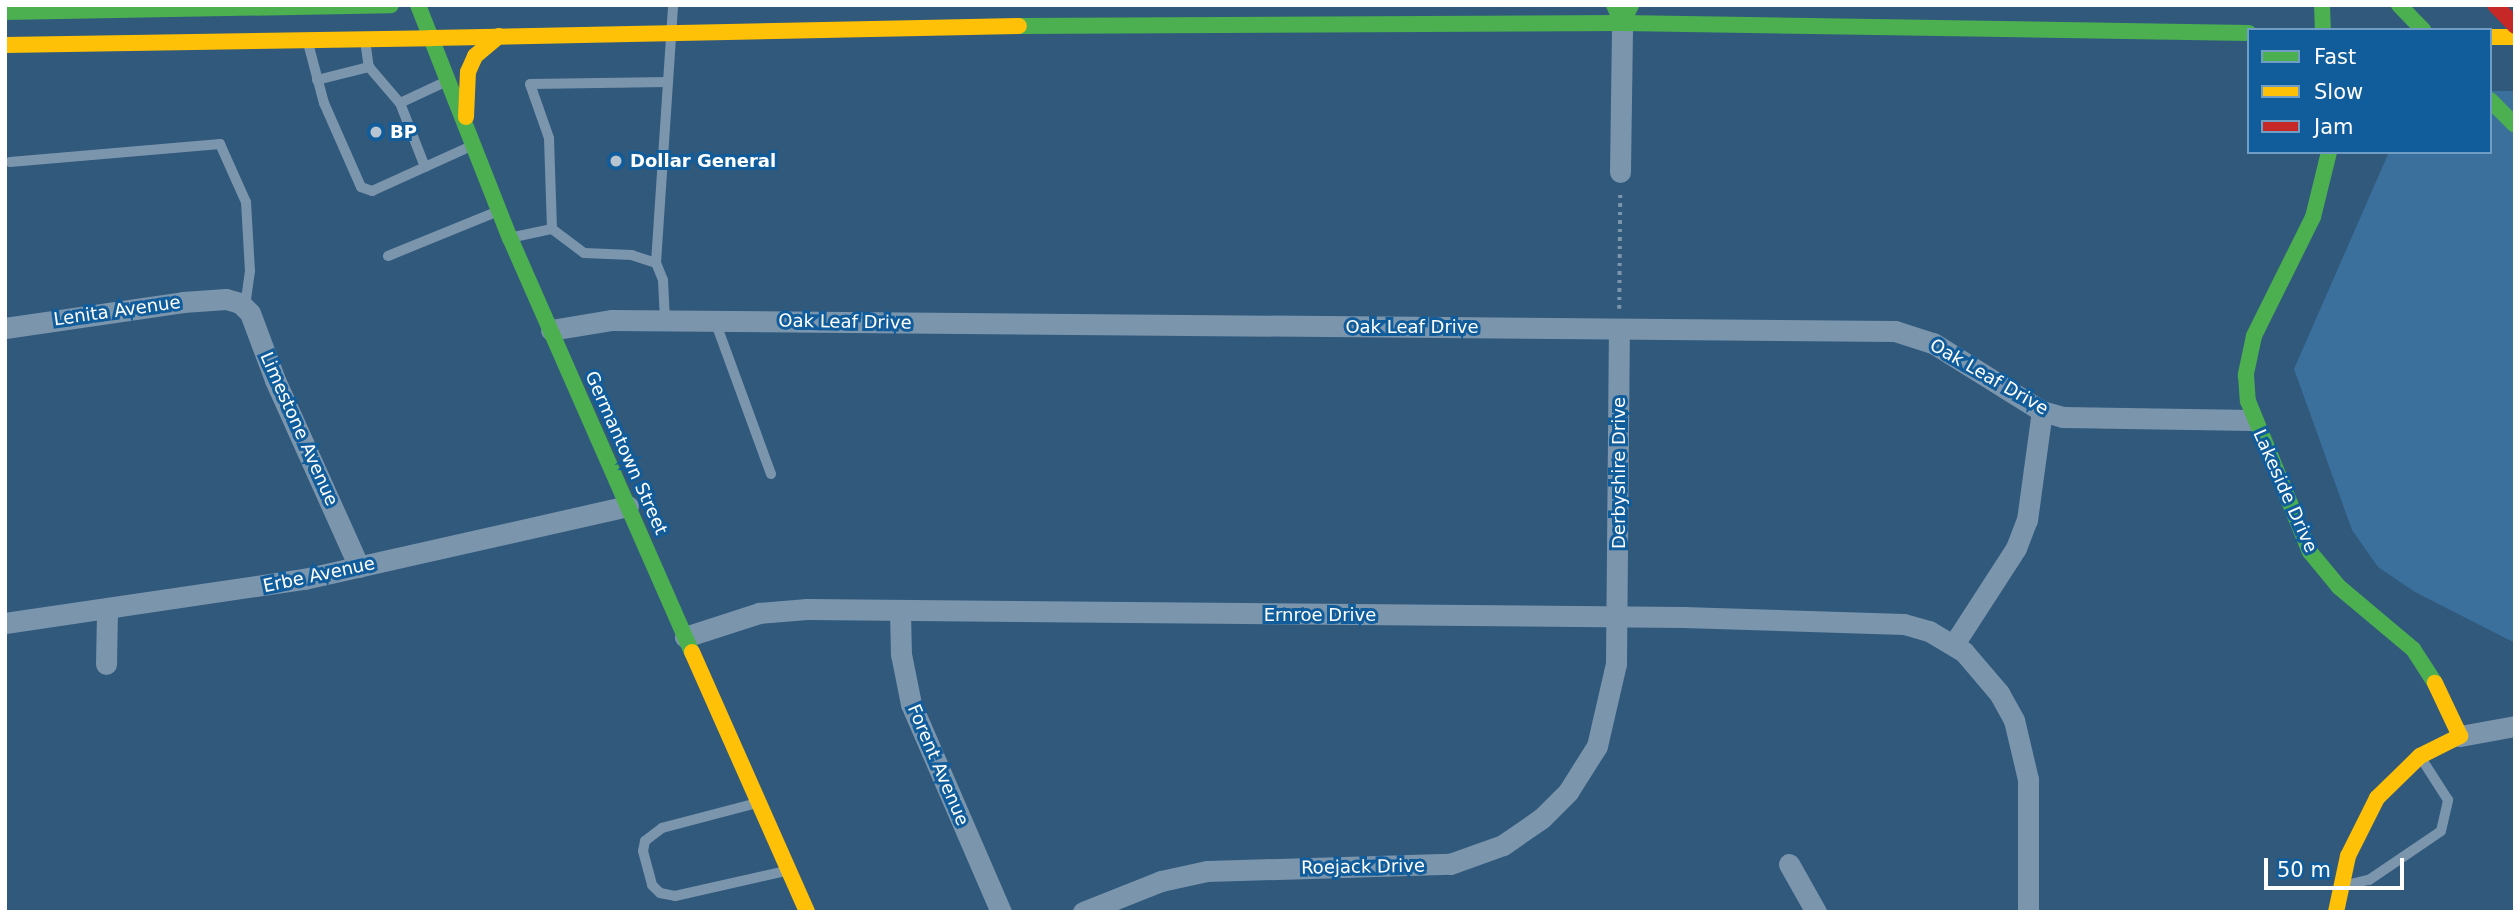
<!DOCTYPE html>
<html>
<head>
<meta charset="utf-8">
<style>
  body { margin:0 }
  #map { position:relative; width:2520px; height:917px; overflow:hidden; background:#30597c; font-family:"DejaVu Sans",sans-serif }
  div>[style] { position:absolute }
  .water>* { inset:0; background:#3b6f9c }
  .path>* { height:3.5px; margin-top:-1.75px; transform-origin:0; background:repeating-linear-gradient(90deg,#7b95ad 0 3.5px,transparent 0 8.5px) }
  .lane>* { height:10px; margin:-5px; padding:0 5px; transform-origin:5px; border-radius:5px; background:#7b95ad }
  .street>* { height:21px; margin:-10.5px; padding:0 10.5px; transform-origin:10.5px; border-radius:10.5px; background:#7b95ad }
  .fast>* { height:16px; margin:-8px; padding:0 8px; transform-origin:8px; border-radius:8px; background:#4caf50 }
  .slow>* { height:16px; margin:-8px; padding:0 8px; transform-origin:8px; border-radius:8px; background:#ffc107 }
  .jam>* { height:16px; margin:-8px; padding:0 8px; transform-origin:8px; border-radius:8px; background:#c62828 }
  .dots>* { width:19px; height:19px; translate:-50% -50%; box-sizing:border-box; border:4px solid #115c9b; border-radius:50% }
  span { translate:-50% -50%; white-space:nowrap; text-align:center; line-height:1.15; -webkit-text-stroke:6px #115c9b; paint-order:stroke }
  .poi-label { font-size:18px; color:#fff; font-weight:700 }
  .left { translate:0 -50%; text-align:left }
  .street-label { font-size:18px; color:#fff }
  .frame { position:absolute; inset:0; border:7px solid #fff; pointer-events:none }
  .legend { position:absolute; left:2247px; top:28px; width:245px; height:126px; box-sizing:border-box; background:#115c9b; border:2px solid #709dc3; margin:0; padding:9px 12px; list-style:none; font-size:21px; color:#fff }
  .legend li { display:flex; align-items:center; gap:14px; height:35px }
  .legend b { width:35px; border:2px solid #709dc3 }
  .scale { position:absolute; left:2264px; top:858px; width:140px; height:32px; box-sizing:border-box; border:4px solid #fff; border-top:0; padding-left:9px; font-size:21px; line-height:24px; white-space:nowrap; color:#fff; -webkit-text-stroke:5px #115c9b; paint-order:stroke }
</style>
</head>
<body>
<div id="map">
  <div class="water">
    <div style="clip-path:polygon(2490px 91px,2515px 91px,2515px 643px,2415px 592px,2378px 567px,2352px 530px,2294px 369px,2389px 152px,2490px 152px)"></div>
  </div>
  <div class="path">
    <div style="left:1619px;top:309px;width:118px;rotate:-89.5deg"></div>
  </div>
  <div class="lane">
    <div style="left:365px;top:40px;width:27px;rotate:82deg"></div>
    <div style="left:369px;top:67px;width:48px;rotate:49.3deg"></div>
    <div style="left:308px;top:43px;width:62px;rotate:75.1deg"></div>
    <div style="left:324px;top:103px;width:92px;rotate:66.2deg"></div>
    <div style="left:361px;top:187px;width:12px;rotate:20deg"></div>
    <div style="left:372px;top:191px;width:109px;rotate:-24.4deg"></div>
    <div style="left:317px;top:80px;width:54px;rotate:-14deg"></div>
    <div style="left:10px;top:162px;width:211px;rotate:-4.9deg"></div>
    <div style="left:220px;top:144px;width:64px;rotate:65.9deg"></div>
    <div style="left:246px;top:202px;width:69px;rotate:86.7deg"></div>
    <div style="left:250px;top:271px;width:37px;rotate:98deg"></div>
    <div style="left:425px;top:167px;width:69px;rotate:-111.3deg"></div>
    <div style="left:400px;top:103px;width:52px;rotate:-25.1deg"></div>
    <div style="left:514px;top:237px;width:39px;rotate:-12deg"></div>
    <div style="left:388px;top:256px;width:117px;rotate:-22.2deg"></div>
    <div style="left:656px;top:263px;width:25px;rotate:-162deg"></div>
    <div style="left:632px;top:255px;width:48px;rotate:-177.6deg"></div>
    <div style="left:584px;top:253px;width:40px;rotate:-143deg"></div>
    <div style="left:552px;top:229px;width:91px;rotate:-91.9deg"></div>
    <div style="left:549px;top:138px;width:57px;rotate:-109.4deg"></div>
    <div style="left:530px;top:84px;width:138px;rotate:-0.8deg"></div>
    <div style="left:665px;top:321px;width:41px;rotate:-92.8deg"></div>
    <div style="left:663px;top:280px;width:18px;rotate:-112deg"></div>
    <div style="left:656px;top:263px;width:259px;rotate:-86.2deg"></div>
    <div style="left:715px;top:321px;width:163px;rotate:69.9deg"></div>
    <div style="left:757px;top:803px;width:98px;rotate:165.3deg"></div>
    <div style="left:662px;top:828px;width:21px;rotate:143deg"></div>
    <div style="left:645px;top:841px;width:10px;rotate:101deg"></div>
    <div style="left:643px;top:851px;width:35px;rotate:75deg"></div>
    <div style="left:652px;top:885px;width:11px;rotate:45deg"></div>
    <div style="left:660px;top:893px;width:15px;rotate:11deg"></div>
    <div style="left:675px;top:896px;width:114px;rotate:-12.7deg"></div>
    <div style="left:2342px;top:886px;width:28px;rotate:-13deg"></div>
    <div style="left:2369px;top:880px;width:87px;rotate:-34.2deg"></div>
    <div style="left:2441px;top:831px;width:32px;rotate:-77deg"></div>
    <div style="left:2448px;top:800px;width:50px;rotate:-122.7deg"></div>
  </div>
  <div class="street">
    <div style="left:1620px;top:172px;width:149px;rotate:-89.2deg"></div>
    <div style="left:5px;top:328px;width:180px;rotate:-8.3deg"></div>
    <div style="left:183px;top:302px;width:43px;rotate:-4deg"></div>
    <div style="left:226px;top:299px;width:15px;rotate:16deg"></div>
    <div style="left:240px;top:303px;width:14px;rotate:45deg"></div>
    <div style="left:250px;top:313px;width:72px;rotate:69.5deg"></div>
    <div style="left:275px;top:380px;width:205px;rotate:65.8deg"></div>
    <div style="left:551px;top:330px;width:62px;rotate:-9.3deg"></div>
    <div style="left:612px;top:320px;width:1283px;rotate:0.49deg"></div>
    <div style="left:1895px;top:331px;width:40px;rotate:18deg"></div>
    <div style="left:1933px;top:343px;width:128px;rotate:32deg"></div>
    <div style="left:2042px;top:411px;width:22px;rotate:16deg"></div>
    <div style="left:2063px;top:417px;width:189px;rotate:0.9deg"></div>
    <div style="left:900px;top:611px;width:43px;rotate:88.7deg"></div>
    <div style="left:901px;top:654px;width:51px;rotate:78.7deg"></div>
    <div style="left:911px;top:704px;width:227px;rotate:66.6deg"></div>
    <div style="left:5px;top:623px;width:302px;rotate:-8.4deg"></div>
    <div style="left:304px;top:579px;width:332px;rotate:-12.7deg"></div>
    <div style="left:685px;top:637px;width:78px;rotate:-18deg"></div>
    <div style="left:759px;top:613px;width:48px;rotate:-4.8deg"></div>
    <div style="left:807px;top:609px;width:876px;rotate:0.52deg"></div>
    <div style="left:1683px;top:617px;width:221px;rotate:1.8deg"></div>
    <div style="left:1904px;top:624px;width:26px;rotate:16deg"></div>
    <div style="left:1929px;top:631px;width:41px;rotate:31deg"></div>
    <div style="left:1964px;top:652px;width:54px;rotate:49.5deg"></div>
    <div style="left:1999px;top:693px;width:31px;rotate:61deg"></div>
    <div style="left:2014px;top:720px;width:61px;rotate:76.7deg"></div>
    <div style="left:2028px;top:779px;width:133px;rotate:90deg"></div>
    <div style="left:1954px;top:644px;width:114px;rotate:-57.1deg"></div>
    <div style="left:2016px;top:548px;width:30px;rotate:-69deg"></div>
    <div style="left:2027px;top:520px;width:110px;rotate:-82.2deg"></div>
    <div style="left:106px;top:664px;width:53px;rotate:-88.9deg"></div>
    <div style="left:2460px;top:736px;width:56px;rotate:-10.3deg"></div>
    <div style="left:1789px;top:864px;width:55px;rotate:60.6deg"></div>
    <div style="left:1083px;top:912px;width:84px;rotate:-21.7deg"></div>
    <div style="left:1161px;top:881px;width:47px;rotate:-12.3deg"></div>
    <div style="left:1207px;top:871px;width:243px;rotate:-1.7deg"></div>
    <div style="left:1450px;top:864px;width:56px;rotate:-19.7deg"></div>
    <div style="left:1503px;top:845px;width:47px;rotate:-34.7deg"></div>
    <div style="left:1542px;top:818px;width:37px;rotate:-45deg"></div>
    <div style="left:1568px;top:792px;width:54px;rotate:-57.8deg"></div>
    <div style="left:1597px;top:746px;width:84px;rotate:-77deg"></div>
    <div style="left:1616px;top:664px;width:335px;rotate:-89.5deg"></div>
  </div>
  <div class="fast">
    <div style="left:418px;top:5px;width:251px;rotate:68.5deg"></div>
    <div style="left:510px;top:238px;width:452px;rotate:66.3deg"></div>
    <div style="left:2322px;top:5px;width:25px;rotate:88deg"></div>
    <div style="left:2399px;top:5px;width:35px;rotate:46deg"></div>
    <div style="left:331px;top:6px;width:2px;rotate:-27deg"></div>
    <div style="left:5px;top:12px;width:386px;rotate:-1deg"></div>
    <div style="left:1622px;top:23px;width:627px;rotate:0.91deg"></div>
    <div style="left:1622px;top:23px;width:20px;rotate:-63deg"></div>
    <div style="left:1019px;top:26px;width:603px;rotate:-0.29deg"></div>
    <div style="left:1622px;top:23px;width:20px;rotate:-114deg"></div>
    <div style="left:2490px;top:100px;width:35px;rotate:45deg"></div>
    <div style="left:2329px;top:152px;width:67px;rotate:103.8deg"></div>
    <div style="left:2313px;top:217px;width:133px;rotate:116.4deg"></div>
    <div style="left:2254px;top:336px;width:40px;rotate:102deg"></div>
    <div style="left:2246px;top:375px;width:26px;rotate:86deg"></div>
    <div style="left:2248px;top:401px;width:163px;rotate:67.7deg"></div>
    <div style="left:2310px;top:552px;width:45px;rotate:50.4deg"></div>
    <div style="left:2339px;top:587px;width:97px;rotate:40deg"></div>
    <div style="left:2413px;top:649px;width:40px;rotate:57.1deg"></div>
  </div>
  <div class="slow">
    <div style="left:2490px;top:37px;width:25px"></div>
    <div style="left:431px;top:38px;width:588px;rotate:-1.17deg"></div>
    <div style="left:5px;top:45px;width:426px;rotate:-0.9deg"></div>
    <div style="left:466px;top:117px;width:45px;rotate:-87.5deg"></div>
    <div style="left:468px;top:72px;width:17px;rotate:-66deg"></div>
    <div style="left:475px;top:56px;width:31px;rotate:-40deg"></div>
    <div style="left:692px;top:652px;width:284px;rotate:66.1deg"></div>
    <div style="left:2336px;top:912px;width:57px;rotate:-77.9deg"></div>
    <div style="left:2348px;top:856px;width:65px;rotate:-63.4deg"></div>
    <div style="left:2377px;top:798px;width:60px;rotate:-44.3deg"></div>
    <div style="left:2420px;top:756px;width:45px;rotate:-26.6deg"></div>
    <div style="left:2460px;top:736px;width:59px;rotate:-115.3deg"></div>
  </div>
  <div class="jam">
    <div style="left:2495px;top:5px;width:29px;rotate:46deg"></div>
  </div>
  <div class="dots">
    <div style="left:376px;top:132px;background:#b7c5d1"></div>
    <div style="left:616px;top:161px;background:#b7c5d1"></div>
  </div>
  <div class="poi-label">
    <span class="left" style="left:390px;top:132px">BP</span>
    <span class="left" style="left:630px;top:161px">Dollar General</span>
  </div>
  <div class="street-label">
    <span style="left:117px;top:311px;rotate:-8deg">Lenita Avenue</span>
    <span style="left:845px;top:322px;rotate:1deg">Oak Leaf Drive</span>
    <span style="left:1412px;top:327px">Oak Leaf Drive</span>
    <span style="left:1989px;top:377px;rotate:30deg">Oak Leaf Drive</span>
    <span style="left:299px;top:429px;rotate:66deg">Limestone Avenue</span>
    <span style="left:626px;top:453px;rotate:66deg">Germantown Street</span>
    <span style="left:1619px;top:473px;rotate:-90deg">Derbyshire Drive</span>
    <span style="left:2285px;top:491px;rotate:66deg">Lakeside Drive</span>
    <span style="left:319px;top:575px;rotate:-12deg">Erbe Avenue</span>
    <span style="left:1320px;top:615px">Ernroe Drive</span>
    <span style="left:938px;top:765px;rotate:67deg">Forent Avenue</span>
    <span style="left:1363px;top:867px;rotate:-1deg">Roejack Drive</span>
  </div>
  <div class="frame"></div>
  <ul class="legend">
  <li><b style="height:9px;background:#4caf50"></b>Fast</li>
  <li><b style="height:9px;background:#ffc107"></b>Slow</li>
  <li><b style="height:9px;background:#c62828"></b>Jam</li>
  </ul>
  <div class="scale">50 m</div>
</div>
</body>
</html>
